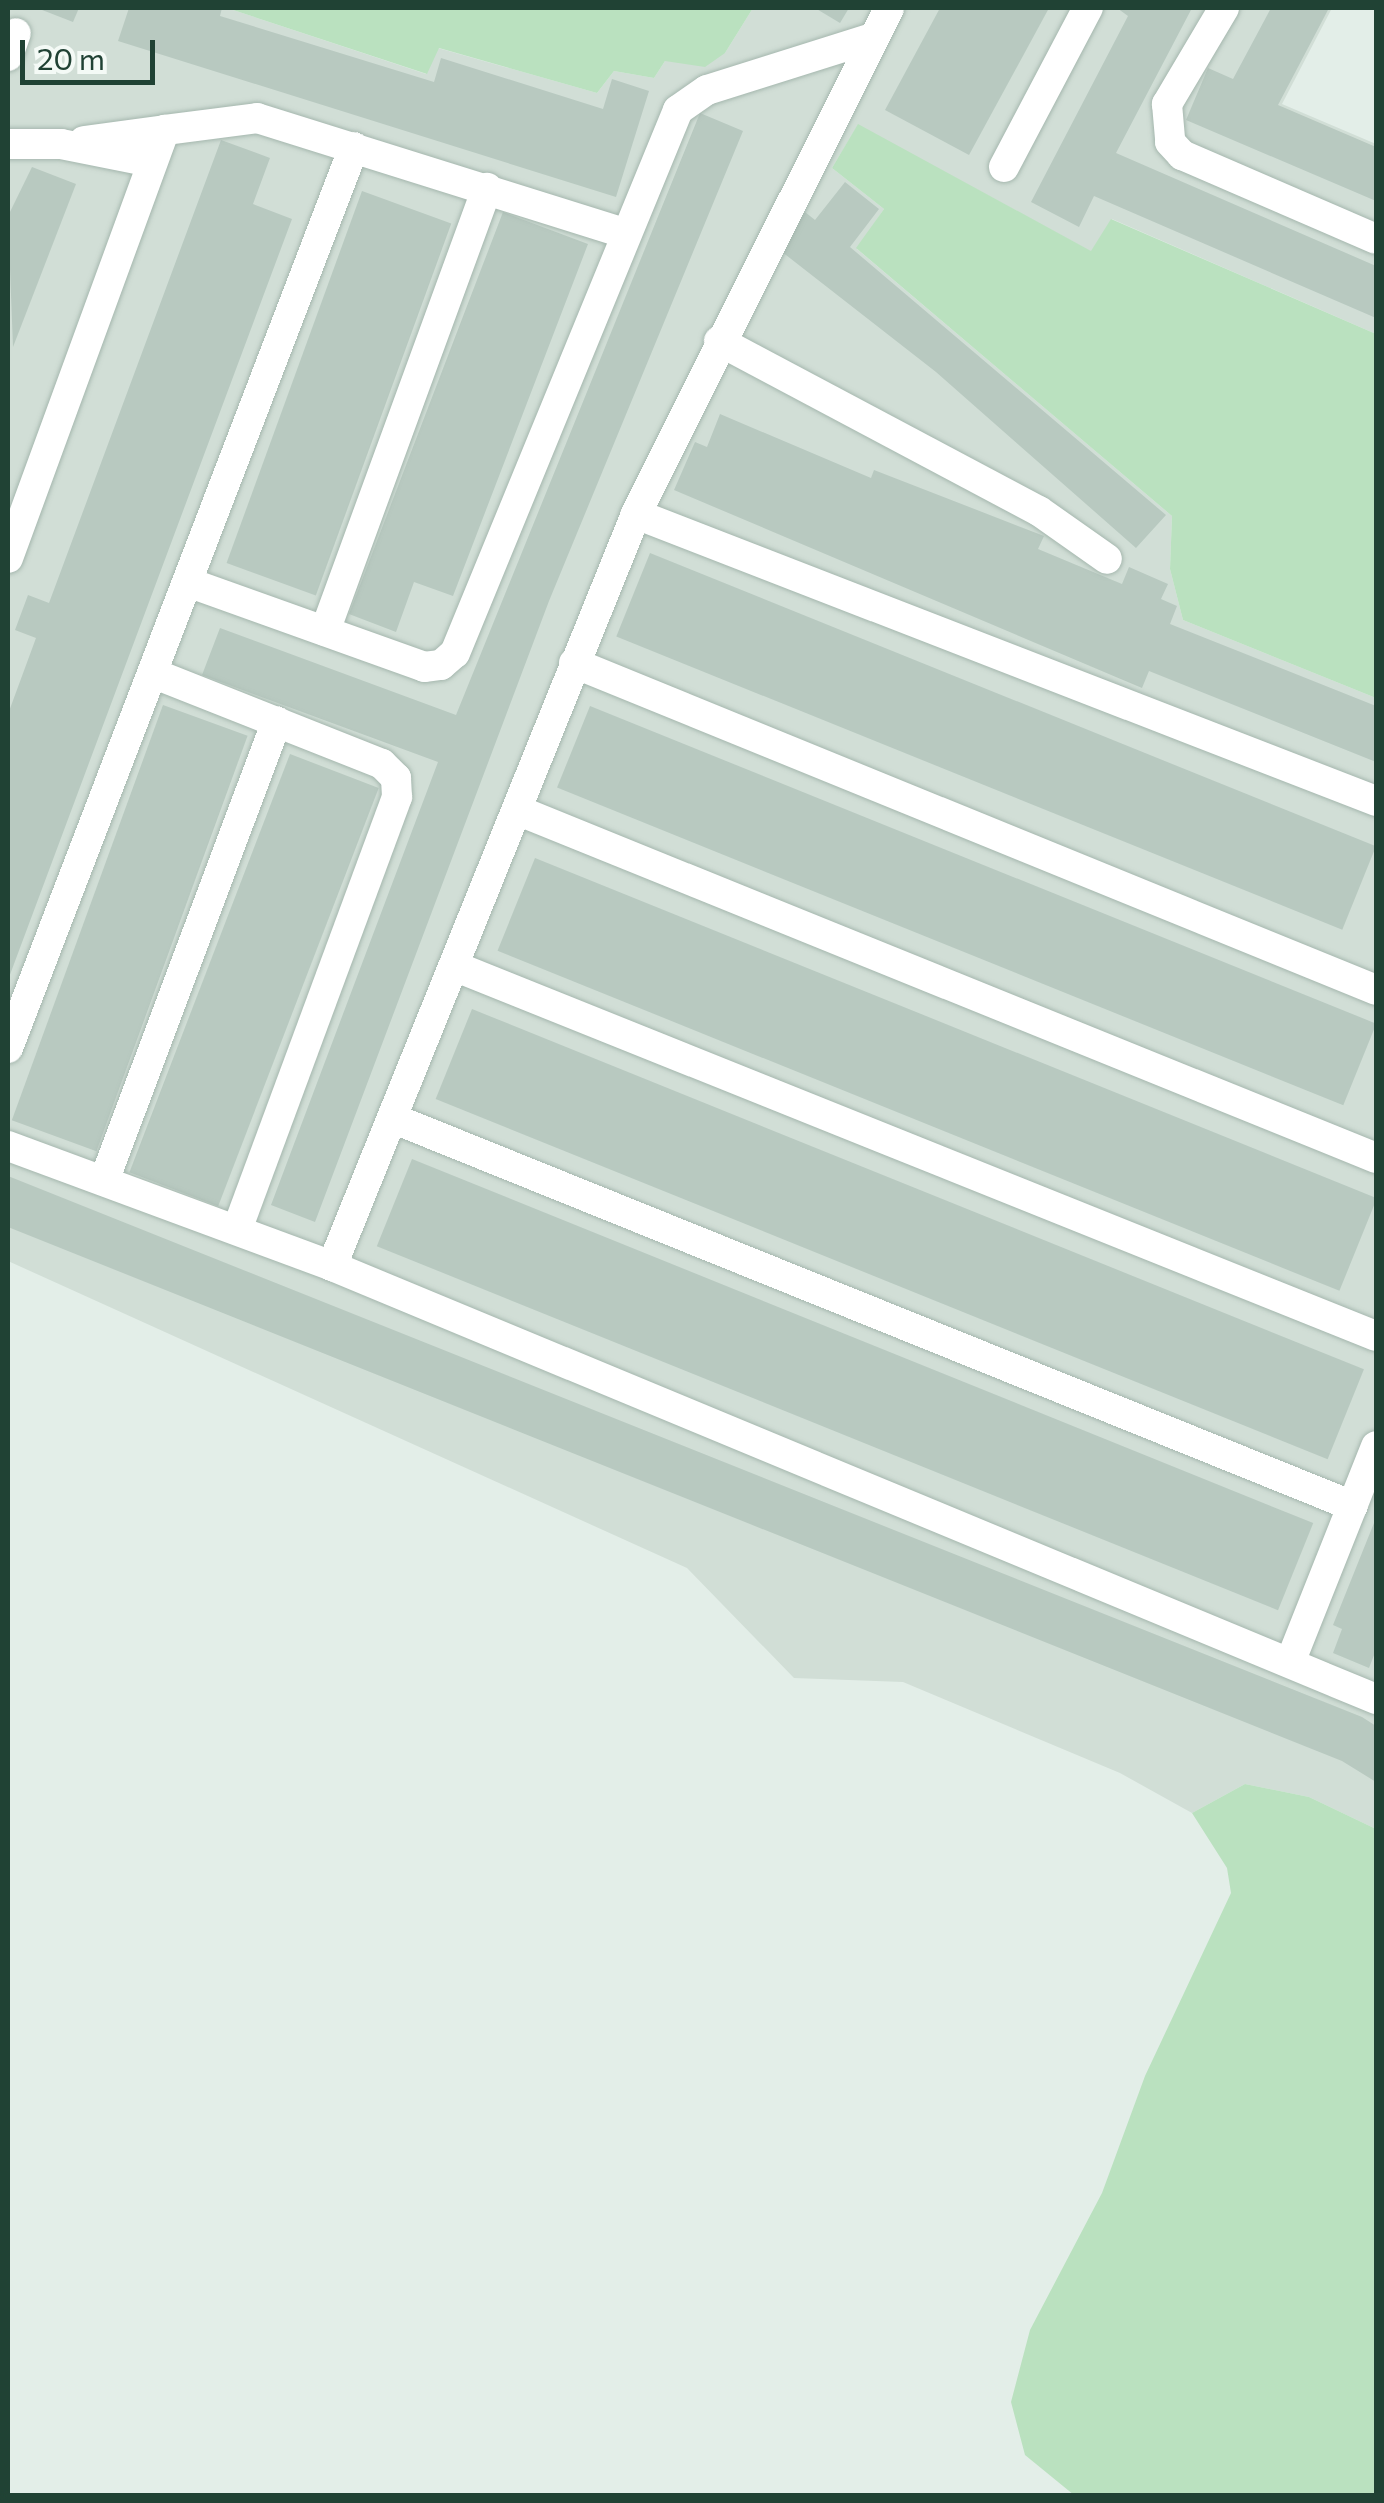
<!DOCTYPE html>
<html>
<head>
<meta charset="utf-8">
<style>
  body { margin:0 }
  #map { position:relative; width:1384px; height:2503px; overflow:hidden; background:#e3eee8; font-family:Commissioner,sans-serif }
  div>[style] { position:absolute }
  .built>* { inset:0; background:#d1ded6 }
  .green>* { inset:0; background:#bae1bf }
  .building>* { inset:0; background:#b8c9c0; transform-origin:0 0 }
  .roads { filter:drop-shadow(0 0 2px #a5b7ae) drop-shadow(0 0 2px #a5b7ae) }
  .minor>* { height:30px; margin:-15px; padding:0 15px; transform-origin:15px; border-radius:15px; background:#fff }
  span { translate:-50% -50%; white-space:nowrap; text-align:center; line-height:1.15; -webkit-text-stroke:8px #f4faf6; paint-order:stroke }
  .frame { position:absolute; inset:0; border:10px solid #204234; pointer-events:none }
  .scale { position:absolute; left:20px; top:40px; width:135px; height:45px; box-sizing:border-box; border:5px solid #204234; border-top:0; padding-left:12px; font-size:30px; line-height:35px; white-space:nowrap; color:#204234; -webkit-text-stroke:8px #f4faf6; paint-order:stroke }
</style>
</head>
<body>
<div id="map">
  <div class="built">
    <div style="clip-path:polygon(8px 8px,227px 8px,426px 74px,438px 48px,597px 93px,614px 71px,654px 78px,665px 61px,725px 53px,753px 8px,1332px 8px,1282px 104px,1376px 144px,1376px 334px,1112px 219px,1092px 252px,858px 125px,832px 168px,884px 209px,857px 249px,1172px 516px,1170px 569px,1183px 620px,1376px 698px,1376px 1829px,1309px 1797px,1245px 1784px,1192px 1813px,1120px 1773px,903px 1682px,794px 1678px,687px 1568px,8px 1261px)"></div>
  </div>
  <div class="green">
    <div style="clip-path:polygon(227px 8px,753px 8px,725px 53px,705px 67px,665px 61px,654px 78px,614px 71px,597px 93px,439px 48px,427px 74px)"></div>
    <div style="clip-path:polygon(858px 124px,1091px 251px,1111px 219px,1376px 334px,1376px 698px,1183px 620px,1170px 569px,1172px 516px,856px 248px,884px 209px,832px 168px)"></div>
    <div style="clip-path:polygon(1245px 1784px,1309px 1797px,1376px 1829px,1376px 2495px,1074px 2495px,1025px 2455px,1011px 2402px,1030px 2330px,1102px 2193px,1145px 2076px,1231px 1893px,1227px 1868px,1192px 1813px)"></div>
  </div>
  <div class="building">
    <div style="clip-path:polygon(37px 8px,79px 8px,73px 22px)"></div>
    <div style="clip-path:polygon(129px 8px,222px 8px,220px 16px,434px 82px,441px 58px,603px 109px,612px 79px,649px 91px,616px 197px,118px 41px)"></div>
    <div style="clip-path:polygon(815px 8px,849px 8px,840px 23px)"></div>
    <div style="clip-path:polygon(940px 8px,1049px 8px,969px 155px,885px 110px)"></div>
    <div style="clip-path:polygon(1117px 8px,1192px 8px,1116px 153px,1376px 266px,1376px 318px,1094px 196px,1079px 227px,1031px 202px,1128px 16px)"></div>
    <div style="clip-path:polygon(1271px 8px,1329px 8px,1278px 105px,1376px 147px,1376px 201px,1186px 120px,1208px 68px,1233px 79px)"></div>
    <div style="clip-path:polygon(700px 113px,743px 131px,549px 601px,315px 1222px,271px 1205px,438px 762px,202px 675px,220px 628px,456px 715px)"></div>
    <div style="clip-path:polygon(221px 140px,270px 158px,253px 204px,292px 219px,8px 980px,8px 714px,36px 638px,15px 630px,28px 595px,49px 603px)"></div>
    <div style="clip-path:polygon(32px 167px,76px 184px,13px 347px,8px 216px)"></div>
    <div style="clip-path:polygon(845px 182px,879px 209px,850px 247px,1166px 515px,1136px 548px,936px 372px,777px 248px,805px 212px,815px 220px)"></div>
    <div style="left:362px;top:191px;width:95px;height:396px;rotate:20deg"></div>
    <div style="clip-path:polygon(503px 212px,588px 244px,453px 596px,414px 582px,396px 632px,349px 614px)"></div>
    <div style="clip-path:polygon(720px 414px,871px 478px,874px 470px,1044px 536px,1038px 549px,1122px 584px,1129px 567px,1168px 584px,1161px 599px,1177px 606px,1170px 624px,1376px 706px,1376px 762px,1149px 671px,1142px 688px,674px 490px,695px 442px,707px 447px)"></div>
    <div style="left:650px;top:553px;width:783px;height:90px;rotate:22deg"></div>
    <div style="left:163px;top:705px;width:90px;height:442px;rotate:20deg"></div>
    <div style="left:590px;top:706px;width:848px;height:88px;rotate:22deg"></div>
    <div style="left:290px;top:754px;width:95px;height:448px;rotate:21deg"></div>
    <div style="left:535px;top:858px;width:908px;height:100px;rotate:22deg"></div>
    <div style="left:472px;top:1009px;width:962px;height:97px;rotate:22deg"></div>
    <div style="left:412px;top:1159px;width:972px;height:94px;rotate:22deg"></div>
    <div style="clip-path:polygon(8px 1176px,1362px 1717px,1376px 1726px,1376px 1782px,1342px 1761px,8px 1227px)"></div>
    <div style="clip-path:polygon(1376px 1518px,1376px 1650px,1369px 1668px,1333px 1653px,1342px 1629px,1333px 1625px)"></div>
  </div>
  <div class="roads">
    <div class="minor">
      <div style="left:1224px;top:8px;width:112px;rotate:120.7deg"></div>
      <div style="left:1167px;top:104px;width:38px;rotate:85deg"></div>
      <div style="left:1170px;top:142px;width:18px;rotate:47deg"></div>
      <div style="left:1182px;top:155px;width:211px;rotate:23.4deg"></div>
      <div style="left:8px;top:56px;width:24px;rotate:-71deg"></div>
      <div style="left:84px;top:141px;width:82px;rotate:-7.7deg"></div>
      <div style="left:8px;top:144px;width:53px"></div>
      <div style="left:61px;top:144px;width:92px;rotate:11.3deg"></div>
      <div style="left:1004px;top:167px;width:180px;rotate:-62.2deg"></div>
      <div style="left:719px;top:341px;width:362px;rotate:28deg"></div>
      <div style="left:1039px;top:511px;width:83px;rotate:35.2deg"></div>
      <div style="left:636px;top:514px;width:794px;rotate:21.2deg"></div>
      <div style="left:8px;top:558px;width:456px;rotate:-69.9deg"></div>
      <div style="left:165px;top:130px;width:93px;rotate:-7.4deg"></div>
      <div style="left:257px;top:118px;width:384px;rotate:17.4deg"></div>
      <div style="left:190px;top:583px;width:249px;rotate:19.7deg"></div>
      <div style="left:424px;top:667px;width:17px;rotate:-7deg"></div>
      <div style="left:441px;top:665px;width:18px;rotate:-41deg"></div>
      <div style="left:455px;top:653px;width:587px;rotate:-67.67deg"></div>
      <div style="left:678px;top:110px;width:35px;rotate:-35deg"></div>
      <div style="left:707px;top:90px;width:173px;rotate:-17.5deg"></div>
      <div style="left:325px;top:631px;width:472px;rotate:-69.9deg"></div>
      <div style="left:574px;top:663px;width:866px;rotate:22.18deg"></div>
      <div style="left:155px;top:674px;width:244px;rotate:21.6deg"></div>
      <div style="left:382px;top:764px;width:20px;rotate:45deg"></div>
      <div style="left:396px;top:778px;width:19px;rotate:87deg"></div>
      <div style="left:397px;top:797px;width:461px;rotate:110.3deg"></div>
      <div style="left:517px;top:810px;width:927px;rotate:22.05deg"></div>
      <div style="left:454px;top:966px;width:993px;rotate:21.87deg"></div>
      <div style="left:8px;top:1048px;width:965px;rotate:-68.99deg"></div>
      <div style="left:392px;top:1118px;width:1036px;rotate:21.99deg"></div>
      <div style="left:8px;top:1146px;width:346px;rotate:20.3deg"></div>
      <div style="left:332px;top:1266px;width:1130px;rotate:22.53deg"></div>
      <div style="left:104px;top:1181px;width:491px;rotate:-69.4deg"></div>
      <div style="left:332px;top:1266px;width:811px;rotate:-67.99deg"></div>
      <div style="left:636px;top:514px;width:566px;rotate:-63.43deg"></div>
      <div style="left:1291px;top:1660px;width:230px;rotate:-68.3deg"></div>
    </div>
  </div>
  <div class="frame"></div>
  <div class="scale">20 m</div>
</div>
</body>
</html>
